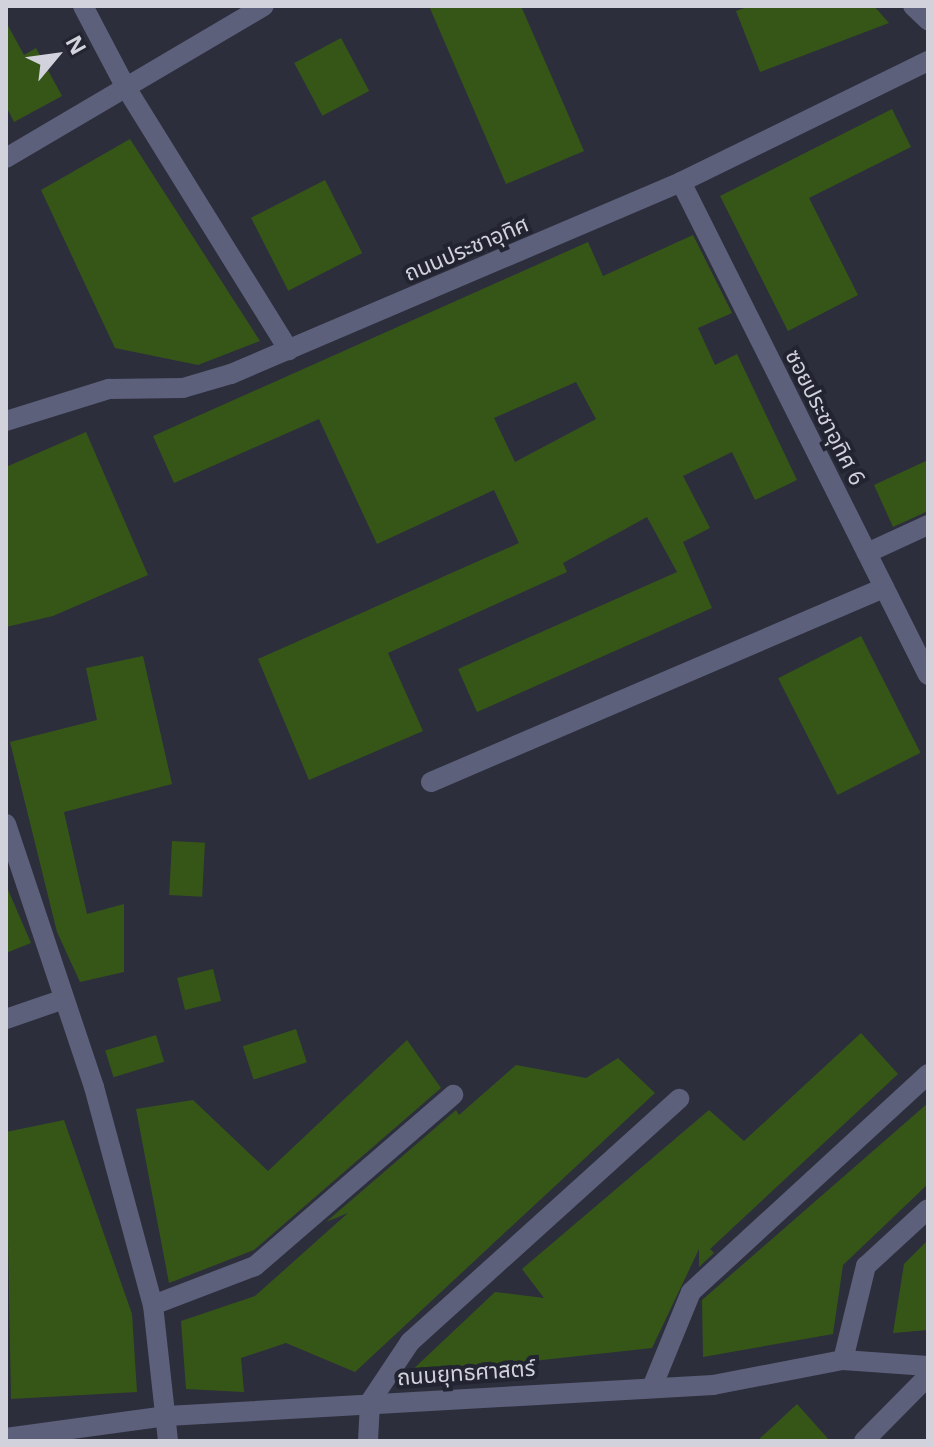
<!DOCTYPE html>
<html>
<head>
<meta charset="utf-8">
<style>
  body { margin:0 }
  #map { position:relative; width:934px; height:1447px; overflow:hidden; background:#2c2e3c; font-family:"Noto Sans","Noto Sans Thai",sans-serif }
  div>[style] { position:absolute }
  .building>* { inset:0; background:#365618; transform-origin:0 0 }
  .minor>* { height:20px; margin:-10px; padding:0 10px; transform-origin:10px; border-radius:10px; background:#5d607b }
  span { translate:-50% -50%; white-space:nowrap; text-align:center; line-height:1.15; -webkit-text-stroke:8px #232432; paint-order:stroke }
  .street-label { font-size:22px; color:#d1d2db }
  .frame { position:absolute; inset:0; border:8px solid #d1d2db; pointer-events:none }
  .north { position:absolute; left:16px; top:16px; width:80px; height:80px; -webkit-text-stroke:6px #232432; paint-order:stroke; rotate:61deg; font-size:22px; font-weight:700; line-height:32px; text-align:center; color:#d1d2db }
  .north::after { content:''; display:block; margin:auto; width:28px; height:36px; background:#d1d2db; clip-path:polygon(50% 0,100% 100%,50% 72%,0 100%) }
</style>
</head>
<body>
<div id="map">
  <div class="building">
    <div style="clip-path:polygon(429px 6px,521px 6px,584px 151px,506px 184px)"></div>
    <div style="clip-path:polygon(750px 6px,874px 6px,889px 23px,760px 72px,736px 11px)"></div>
    <div style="clip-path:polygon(6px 22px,24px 55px,36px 48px,62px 96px,14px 122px,6px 106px)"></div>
    <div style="left:341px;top:38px;width:60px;height:53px;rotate:62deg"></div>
    <div style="clip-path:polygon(892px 109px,911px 147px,809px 198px,858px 295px,788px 331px,720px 196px)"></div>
    <div style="clip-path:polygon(130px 139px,260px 341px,198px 365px,115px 348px,41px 190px)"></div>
    <div style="left:325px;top:180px;width:82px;height:83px;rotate:63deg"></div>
    <div style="clip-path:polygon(evenodd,693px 235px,732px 313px,698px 328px,715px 365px,737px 354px,797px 480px,755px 500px,732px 452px,683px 476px,710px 528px,683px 542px,712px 608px,477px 712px,458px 669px,677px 572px,647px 517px,563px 563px,567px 572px,388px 653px,423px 731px,309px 780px,258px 659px,519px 543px,494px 490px,377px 544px,319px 419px,174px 483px,153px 436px,588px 242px,603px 276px,693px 235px,576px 382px,596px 419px,515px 462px,494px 418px,576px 382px)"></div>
    <div style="clip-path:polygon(86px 432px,148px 575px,53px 616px,6px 627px,6px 467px)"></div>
    <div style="clip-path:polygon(928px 460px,928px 511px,893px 527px,874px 485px)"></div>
    <div style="left:861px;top:636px;width:131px;height:93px;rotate:63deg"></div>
    <div style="clip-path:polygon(143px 656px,172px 784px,64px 812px,87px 914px,124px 904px,124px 972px,80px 982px,57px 932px,10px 742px,97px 720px,86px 668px)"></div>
    <div style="left:172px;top:841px;width:33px;height:54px;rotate:3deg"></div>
    <div style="clip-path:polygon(6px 885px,31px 943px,6px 953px)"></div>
    <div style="left:213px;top:969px;width:33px;height:37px;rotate:76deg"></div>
    <div style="left:296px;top:1029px;width:35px;height:56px;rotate:72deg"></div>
    <div style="clip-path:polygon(861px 1033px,898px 1074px,710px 1249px,714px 1253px,699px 1267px,699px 1249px,652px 1348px,407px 1375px,495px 1292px,544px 1298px,522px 1269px,709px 1110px,744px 1141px)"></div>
    <div style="left:156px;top:1035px;width:28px;height:53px;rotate:73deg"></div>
    <div style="clip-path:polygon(407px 1040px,441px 1088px,254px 1250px,169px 1283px,136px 1109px,193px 1100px,268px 1171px)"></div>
    <div style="clip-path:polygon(618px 1058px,655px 1093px,355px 1372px,286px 1343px,241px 1358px,244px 1392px,186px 1389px,181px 1321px,255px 1296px,348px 1213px,326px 1222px,456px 1110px,459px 1115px,516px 1065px,586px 1078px)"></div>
    <div style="clip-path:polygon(928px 1103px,928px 1184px,843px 1265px,833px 1334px,703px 1357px,702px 1300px)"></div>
    <div style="clip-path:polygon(64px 1120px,132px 1314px,137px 1392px,11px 1399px,6px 1132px)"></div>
    <div style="clip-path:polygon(928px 1240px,928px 1330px,893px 1333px,904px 1264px)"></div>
    <div style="clip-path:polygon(797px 1404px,830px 1441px,757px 1441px)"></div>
  </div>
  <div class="minor">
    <div style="left:83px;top:6px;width:90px;rotate:62.3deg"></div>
    <div style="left:125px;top:86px;width:311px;rotate:58.2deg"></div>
    <div style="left:913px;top:6px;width:21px;rotate:43deg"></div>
    <div style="left:6px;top:158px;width:299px;rotate:-30.5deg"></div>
    <div style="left:681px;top:182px;width:551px;rotate:63.39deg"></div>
    <div style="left:6px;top:421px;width:108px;rotate:-17.3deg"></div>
    <div style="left:109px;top:389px;width:74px;rotate:-0.8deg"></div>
    <div style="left:183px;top:388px;width:50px;rotate:-16.3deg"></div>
    <div style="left:231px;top:374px;width:489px;rotate:-23.1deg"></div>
    <div style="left:681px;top:182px;width:275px;rotate:-26.1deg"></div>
    <div style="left:867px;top:553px;width:67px;rotate:-24.7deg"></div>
    <div style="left:431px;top:782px;width:493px;rotate:-23.2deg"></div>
    <div style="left:6px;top:824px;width:277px;rotate:71.5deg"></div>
    <div style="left:94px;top:1087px;width:226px;rotate:74.9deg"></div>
    <div style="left:153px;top:1305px;width:137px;rotate:83.7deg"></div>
    <div style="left:6px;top:1019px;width:61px;rotate:-19deg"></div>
    <div style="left:153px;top:1305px;width:109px;rotate:-20.9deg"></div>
    <div style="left:255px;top:1266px;width:262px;rotate:-40.8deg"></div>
    <div style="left:843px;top:1360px;width:97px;rotate:-76.3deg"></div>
    <div style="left:866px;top:1266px;width:84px;rotate:-42.6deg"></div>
    <div style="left:653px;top:1385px;width:100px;rotate:-67.8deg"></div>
    <div style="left:691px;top:1292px;width:322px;rotate:-42.6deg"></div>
    <div style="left:6px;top:1438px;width:162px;rotate:-7.8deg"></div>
    <div style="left:167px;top:1416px;width:547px;rotate:-3.25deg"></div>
    <div style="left:713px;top:1385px;width:132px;rotate:-10.9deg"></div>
    <div style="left:843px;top:1360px;width:85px;rotate:4deg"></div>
    <div style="left:368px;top:1441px;width:39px;rotate:-87deg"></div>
    <div style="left:370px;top:1402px;width:72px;rotate:-56.3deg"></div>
    <div style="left:410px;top:1342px;width:363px;rotate:-42.1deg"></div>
    <div style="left:864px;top:1441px;width:91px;rotate:-45.4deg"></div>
  </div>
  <div class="street-label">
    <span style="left:466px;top:248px;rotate:-23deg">ถนนประชาอุทิศ</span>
    <span style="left:826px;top:417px;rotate:63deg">ซอยประชาอุทิศ 6</span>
    <span style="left:466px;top:1372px;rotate:-4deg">ถนนยุทธศาสตร์</span>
  </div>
  <div class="frame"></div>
  <div class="north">N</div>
</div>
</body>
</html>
